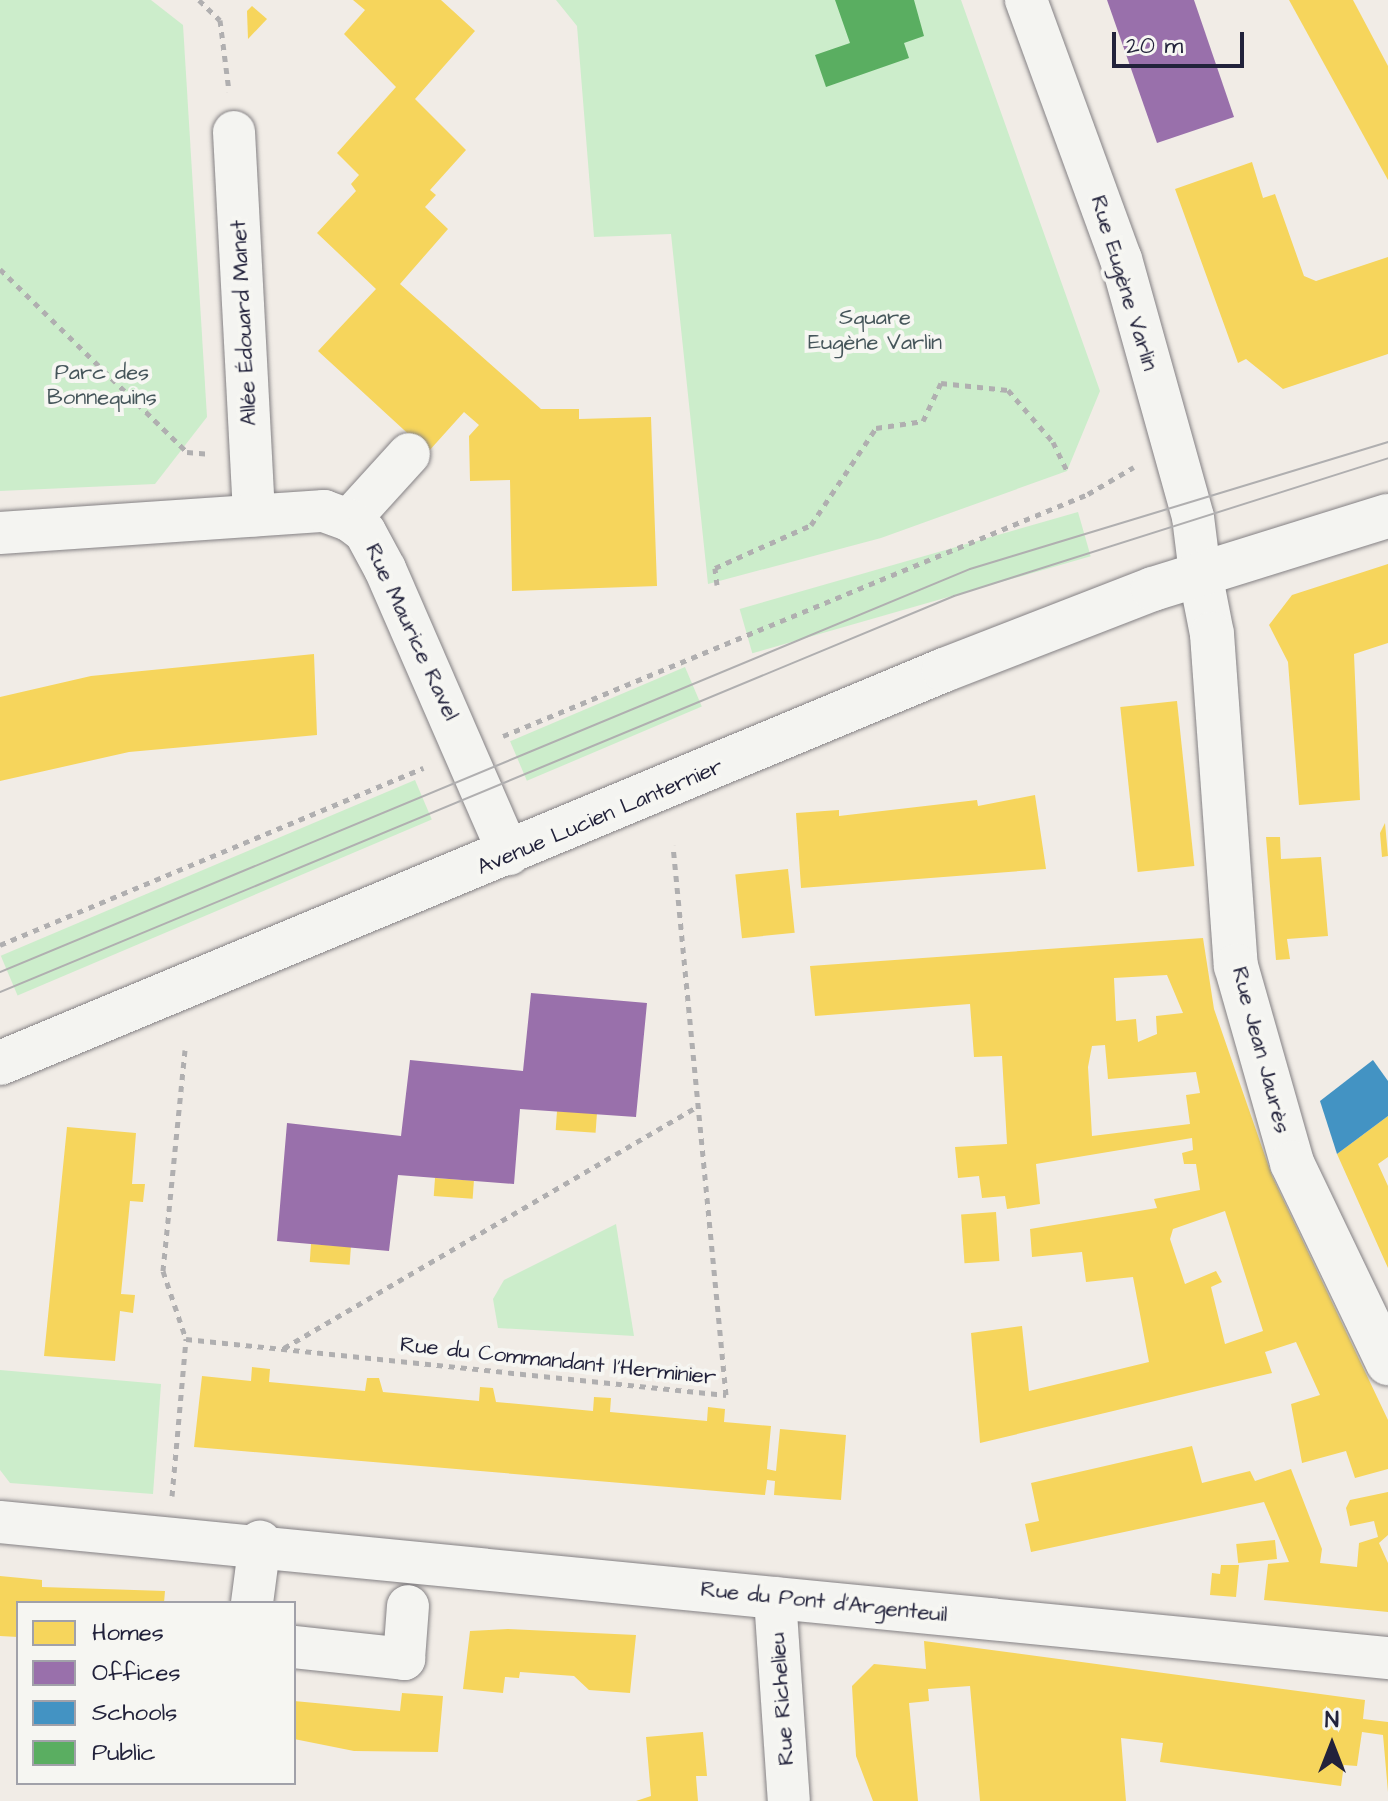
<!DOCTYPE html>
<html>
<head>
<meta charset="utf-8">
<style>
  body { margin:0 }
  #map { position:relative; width:1388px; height:1801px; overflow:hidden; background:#f1ece6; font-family:"Architects Daughter",sans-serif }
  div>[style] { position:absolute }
  .green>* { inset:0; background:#ccedcb; transform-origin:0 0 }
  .homes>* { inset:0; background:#f6d55c; transform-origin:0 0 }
  .offices>* { inset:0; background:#9970ab }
  .schools>* { inset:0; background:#4393c3 }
  .public>* { inset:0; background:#5aae61 }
  .path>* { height:5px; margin-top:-2.5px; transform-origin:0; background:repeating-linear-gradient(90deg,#b0afb0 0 6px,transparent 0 12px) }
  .roads { filter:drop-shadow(0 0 2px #848184) drop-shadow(0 0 2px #848184) }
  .minor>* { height:42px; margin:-21px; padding:0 21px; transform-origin:21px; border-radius:21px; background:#f4f4f1 }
  .major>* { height:44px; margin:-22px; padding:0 22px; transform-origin:22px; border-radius:22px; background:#f4f4f1 }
  .tram>* { height:2px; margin:-1px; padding:0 1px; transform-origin:1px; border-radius:1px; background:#b0afb0 }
  span { translate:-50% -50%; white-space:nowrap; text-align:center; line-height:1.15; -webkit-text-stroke:8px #f6f6f2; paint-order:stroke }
  .street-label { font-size:22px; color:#22223b }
  .park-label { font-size:22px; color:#45555a }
  .legend { position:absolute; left:16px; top:1601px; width:280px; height:184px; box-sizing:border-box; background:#f6f6f2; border:2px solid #a1a1a9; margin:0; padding:10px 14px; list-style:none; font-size:24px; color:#22223b }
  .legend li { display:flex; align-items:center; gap:16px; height:40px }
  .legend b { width:40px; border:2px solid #a1a1a9 }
  .north { position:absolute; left:1292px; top:1705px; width:80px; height:80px; -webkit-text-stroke:6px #f6f6f2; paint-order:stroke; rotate:0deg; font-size:22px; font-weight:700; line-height:32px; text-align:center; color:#22223b }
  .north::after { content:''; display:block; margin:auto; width:28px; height:36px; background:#22223b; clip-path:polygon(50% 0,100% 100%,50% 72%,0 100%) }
  .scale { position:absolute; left:1112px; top:32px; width:132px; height:36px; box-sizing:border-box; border:4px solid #22223b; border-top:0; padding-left:10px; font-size:24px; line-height:28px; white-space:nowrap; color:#22223b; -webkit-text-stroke:6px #f6f6f2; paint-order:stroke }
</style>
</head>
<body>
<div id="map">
  <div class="green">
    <div style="clip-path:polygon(0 0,151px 0,183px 25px,207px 417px,155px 484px,0 491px)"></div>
    <div style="clip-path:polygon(556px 0,961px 0,1100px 391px,1067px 471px,881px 538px,708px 584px,671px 234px,594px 237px,577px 26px)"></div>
    <div style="left:1078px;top:512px;width:46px;height:352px;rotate:74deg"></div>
    <div style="left:685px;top:667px;width:43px;height:190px;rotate:67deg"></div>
    <div style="left:415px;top:780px;width:43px;height:450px;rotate:67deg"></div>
    <div style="clip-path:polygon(616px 1224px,634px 1336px,498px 1328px,493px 1299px,504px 1280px)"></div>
    <div style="clip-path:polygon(0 1370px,161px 1384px,153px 1494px,10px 1483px,0 1470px)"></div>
  </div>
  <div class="homes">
    <div style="clip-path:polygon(353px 0,441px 0,475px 31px,415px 99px,466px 150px,430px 190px,436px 195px,425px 207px,448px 229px,400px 284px,541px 409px,579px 409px,579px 419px,651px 417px,657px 586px,512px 591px,510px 480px,470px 481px,469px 436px,479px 425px,464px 412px,428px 452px,318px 351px,376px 289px,317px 233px,356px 191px,351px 184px,359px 175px,337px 153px,396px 87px,344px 34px,365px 10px)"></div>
    <div style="clip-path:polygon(1289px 0,1353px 0,1388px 66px,1388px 180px)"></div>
    <div style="clip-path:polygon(252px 6px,267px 19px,248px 39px,247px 11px)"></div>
    <div style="clip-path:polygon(1252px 162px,1263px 198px,1275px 194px,1304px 276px,1316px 281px,1388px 257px,1388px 354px,1283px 389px,1246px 359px,1238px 363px,1175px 189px)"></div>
    <div style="clip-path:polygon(1388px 564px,1388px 643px,1354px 654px,1360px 800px,1299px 805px,1288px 662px,1269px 625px,1292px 595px)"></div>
    <div style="clip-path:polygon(314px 654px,317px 735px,129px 752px,0 781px,0 697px,91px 676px)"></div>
    <div style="left:1177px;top:701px;width:166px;height:57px;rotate:84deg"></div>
    <div style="clip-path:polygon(1035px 795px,1046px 869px,801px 888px,796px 813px,839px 810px,839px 816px,977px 800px,978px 806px)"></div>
    <div style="clip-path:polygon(1385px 823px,1388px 856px,1382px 857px,1380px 833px)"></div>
    <div style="clip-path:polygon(1266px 837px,1280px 837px,1281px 859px,1321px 857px,1328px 936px,1287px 939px,1290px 959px,1276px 960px)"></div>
    <div style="left:788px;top:869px;width:64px;height:53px;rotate:84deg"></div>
    <div style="clip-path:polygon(evenodd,1203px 938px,1214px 1009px,1272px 1176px,1388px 1420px,1388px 1469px,1355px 1478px,1346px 1451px,1302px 1463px,1291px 1404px,1320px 1395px,1296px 1342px,1265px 1352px,1272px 1373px,980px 1443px,971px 1333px,1022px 1326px,1029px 1391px,1149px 1362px,1133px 1277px,1086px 1282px,1082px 1252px,1032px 1257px,1030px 1229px,1157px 1208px,1154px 1199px,1200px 1190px,1196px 1164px,1184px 1164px,1182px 1153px,1193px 1150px,1192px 1138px,1036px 1164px,1040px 1204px,1007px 1209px,1005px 1196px,982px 1198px,979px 1176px,958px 1178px,955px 1147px,1007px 1144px,1002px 1056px,974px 1057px,970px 1004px,815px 1016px,810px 966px,1203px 938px,1167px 975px,1183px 1013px,1156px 1016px,1157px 1034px,1138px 1042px,1136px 1019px,1116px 1021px,1114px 978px,1167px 975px,1203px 938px,1105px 1045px,1108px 1079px,1196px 1072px,1200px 1093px,1186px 1095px,1190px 1124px,1092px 1136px,1088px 1067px,1092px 1046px,1105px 1045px,1203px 938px,1225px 1211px,1263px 1331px,1225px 1344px,1211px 1287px,1222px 1282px,1216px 1271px,1185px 1284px,1170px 1239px,1173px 1229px,1225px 1211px)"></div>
    <div style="left:557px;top:1111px;width:40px;height:19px;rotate:4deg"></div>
    <div style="clip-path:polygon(1388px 1116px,1388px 1157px,1378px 1164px,1388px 1186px,1388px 1268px,1337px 1154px)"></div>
    <div style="clip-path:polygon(67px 1127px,136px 1133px,132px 1184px,145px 1184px,143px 1202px,130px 1201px,121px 1294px,135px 1295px,133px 1313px,120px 1311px,115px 1361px,44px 1356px)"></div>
    <div style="left:435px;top:1178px;width:39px;height:18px;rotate:4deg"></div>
    <div style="left:996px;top:1212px;width:49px;height:35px;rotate:86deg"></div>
    <div style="left:311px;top:1244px;width:40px;height:18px;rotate:4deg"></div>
    <div style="clip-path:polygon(252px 1367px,270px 1369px,269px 1382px,365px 1391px,367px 1378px,379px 1378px,383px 1392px,479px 1401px,480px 1387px,493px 1388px,496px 1402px,593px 1411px,594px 1397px,611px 1398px,610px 1412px,707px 1421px,708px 1407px,725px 1409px,724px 1422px,771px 1426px,767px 1469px,776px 1471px,780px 1429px,846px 1435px,841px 1500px,774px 1495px,775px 1481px,767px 1480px,765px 1495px,194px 1447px,202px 1376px,251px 1381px)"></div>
    <div style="clip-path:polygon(1192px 1446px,1202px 1483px,1250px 1471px,1255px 1481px,1291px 1469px,1322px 1549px,1320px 1563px,1357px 1567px,1359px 1543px,1378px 1537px,1374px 1521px,1350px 1526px,1346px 1508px,1350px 1500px,1388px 1492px,1388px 1535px,1379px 1543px,1388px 1563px,1388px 1612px,1264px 1600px,1268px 1564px,1289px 1562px,1264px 1502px,1031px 1552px,1025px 1524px,1039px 1521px,1031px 1483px)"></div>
    <div style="left:1275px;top:1540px;width:19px;height:39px;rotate:84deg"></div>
    <div style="clip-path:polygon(1221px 1565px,1239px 1565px,1236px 1597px,1210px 1595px,1212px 1573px,1220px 1574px)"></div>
    <div style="clip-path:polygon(0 1576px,42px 1580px,42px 1587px,165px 1591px,164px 1603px,18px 1603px,18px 1637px,0 1636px)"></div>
    <div style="clip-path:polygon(508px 1629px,636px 1635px,630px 1693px,589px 1690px,574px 1676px,520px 1672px,519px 1678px,505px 1677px,503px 1693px,463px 1689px,470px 1631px)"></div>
    <div style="clip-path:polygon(924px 1641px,1365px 1700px,1363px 1719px,1388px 1722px,1388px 1792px,1383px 1735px,1362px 1732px,1357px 1766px,1344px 1765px,1341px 1786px,1160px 1762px,1163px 1743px,1121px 1738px,1126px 1801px,980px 1801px,970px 1686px,928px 1689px,929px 1701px,909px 1703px,918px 1801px,873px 1801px,856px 1756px,852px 1686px,874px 1664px,926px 1669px)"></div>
    <div style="clip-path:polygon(402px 1693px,443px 1696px,438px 1752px,354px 1751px,294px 1739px,294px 1701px,400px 1711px)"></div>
    <div style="clip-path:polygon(703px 1732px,707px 1776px,696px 1776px,698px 1801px,636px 1801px,651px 1796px,646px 1737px)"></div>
  </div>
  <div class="offices">
    <div style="clip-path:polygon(1107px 0,1194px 0,1234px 117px,1157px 143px)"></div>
    <div style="clip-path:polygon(531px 993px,647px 1003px,636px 1117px,520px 1109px,514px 1184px,398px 1175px,389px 1251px,277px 1241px,287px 1123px,401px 1136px,410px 1060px,523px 1071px)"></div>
  </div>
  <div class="schools">
    <div style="clip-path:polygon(1373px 1060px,1388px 1081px,1388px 1116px,1337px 1154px,1320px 1101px)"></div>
  </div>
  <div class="public">
    <div style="clip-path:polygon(835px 0,914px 0,924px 36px,904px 43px,909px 58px,826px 87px,815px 55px,850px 43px)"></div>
  </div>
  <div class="path">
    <div style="left:199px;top:0;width:29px;rotate:44deg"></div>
    <div style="left:220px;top:20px;width:72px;rotate:82.8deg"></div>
    <div style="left:0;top:269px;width:262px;rotate:44.4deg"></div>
    <div style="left:187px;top:452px;width:21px;rotate:5deg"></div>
    <div style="left:717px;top:585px;width:17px;rotate:-97deg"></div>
    <div style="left:715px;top:568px;width:105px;rotate:-24.1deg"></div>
    <div style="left:811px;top:525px;width:117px;rotate:-56.2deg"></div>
    <div style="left:876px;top:428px;width:48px;rotate:-8.5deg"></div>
    <div style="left:923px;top:421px;width:42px;rotate:-64.7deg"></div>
    <div style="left:941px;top:383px;width:67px;rotate:6deg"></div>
    <div style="left:1008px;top:390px;width:69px;rotate:49.1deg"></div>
    <div style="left:1053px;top:442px;width:32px;rotate:64deg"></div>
    <div style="left:503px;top:736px;width:633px;rotate:-22.47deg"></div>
    <div style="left:1088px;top:494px;width:53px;rotate:-30.4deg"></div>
    <div style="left:0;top:945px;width:459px;rotate:-22.7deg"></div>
    <div style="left:185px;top:1050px;width:222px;rotate:95.7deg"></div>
    <div style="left:163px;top:1271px;width:72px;rotate:71.3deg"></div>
    <div style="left:284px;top:1348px;width:480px;rotate:-30.3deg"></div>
    <div style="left:172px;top:1496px;width:158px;rotate:-84.9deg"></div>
    <div style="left:186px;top:1339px;width:543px;rotate:5.92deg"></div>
    <div style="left:726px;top:1395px;width:552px;rotate:-95.51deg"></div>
  </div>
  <div class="roads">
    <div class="minor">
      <div style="left:1026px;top:0;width:276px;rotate:69.9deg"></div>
      <div style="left:1121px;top:259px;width:268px;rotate:74.4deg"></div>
      <div style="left:1193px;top:517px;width:56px;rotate:82.9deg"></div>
      <div style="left:234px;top:132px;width:384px;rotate:87deg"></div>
      <div style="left:349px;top:520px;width:89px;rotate:-47.7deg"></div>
      <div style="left:0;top:533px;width:325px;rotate:-3.9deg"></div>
      <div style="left:324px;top:511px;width:27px;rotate:20deg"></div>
      <div style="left:349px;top:520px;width:20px;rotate:37deg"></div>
      <div style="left:365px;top:532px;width:42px;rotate:61.6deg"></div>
      <div style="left:385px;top:569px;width:311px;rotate:66.5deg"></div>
      <div style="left:0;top:1522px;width:1395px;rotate:5.6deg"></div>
      <div style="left:775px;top:1598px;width:203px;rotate:86.1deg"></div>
      <div style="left:252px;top:1603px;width:62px;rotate:-82.5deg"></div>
      <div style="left:294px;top:1647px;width:111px;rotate:6.2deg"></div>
      <div style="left:404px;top:1659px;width:53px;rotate:-85.7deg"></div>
    </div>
    <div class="major">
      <div style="left:1200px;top:573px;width:62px;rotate:78.9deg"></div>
      <div style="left:1212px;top:634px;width:333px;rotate:85.9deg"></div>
      <div style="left:1236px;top:966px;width:205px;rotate:74.1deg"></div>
      <div style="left:1292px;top:1163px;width:222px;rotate:64.4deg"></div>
      <div style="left:0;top:1063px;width:1023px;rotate:-22.6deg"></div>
      <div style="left:944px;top:670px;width:224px;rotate:-21.2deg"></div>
      <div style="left:1153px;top:589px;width:246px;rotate:-17.3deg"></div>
    </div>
  </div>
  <div class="tram">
    <div style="left:0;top:972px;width:1050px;rotate:-22.56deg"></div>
    <div style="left:970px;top:569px;width:437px;rotate:-16.9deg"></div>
    <div style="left:0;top:992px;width:1033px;rotate:-22.54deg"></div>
    <div style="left:954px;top:596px;width:455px;rotate:-17.6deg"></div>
  </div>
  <div class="street-label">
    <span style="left:1124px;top:283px;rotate:73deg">Rue Eugène Varlin</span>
    <span style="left:244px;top:323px;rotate:-93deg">Allée Édouard Manet</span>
    <span style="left:412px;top:632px;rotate:65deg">Rue Maurice Ravel</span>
    <span style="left:600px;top:817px;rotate:-23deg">Avenue Lucien Lanternier</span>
    <span style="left:1261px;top:1050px;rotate:75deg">Rue Jean Jaurès</span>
    <span style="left:558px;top:1361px;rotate:6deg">Rue du Commandant l'Herminier</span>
    <span style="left:824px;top:1602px;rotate:6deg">Rue du Pont d'Argenteuil</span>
    <span style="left:782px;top:1699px;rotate:-94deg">Rue Richelieu</span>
  </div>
  <div class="park-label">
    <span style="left:875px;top:330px">Square<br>Eugène Varlin</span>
    <span style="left:102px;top:385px">Parc des<br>Bonnequins</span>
  </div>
  <ul class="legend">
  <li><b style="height:22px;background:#f6d55c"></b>Homes</li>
  <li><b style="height:22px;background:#9970ab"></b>Offices</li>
  <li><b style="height:22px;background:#4393c3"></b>Schools</li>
  <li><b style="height:22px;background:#5aae61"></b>Public</li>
  </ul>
  <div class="north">N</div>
  <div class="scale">20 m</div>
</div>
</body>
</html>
